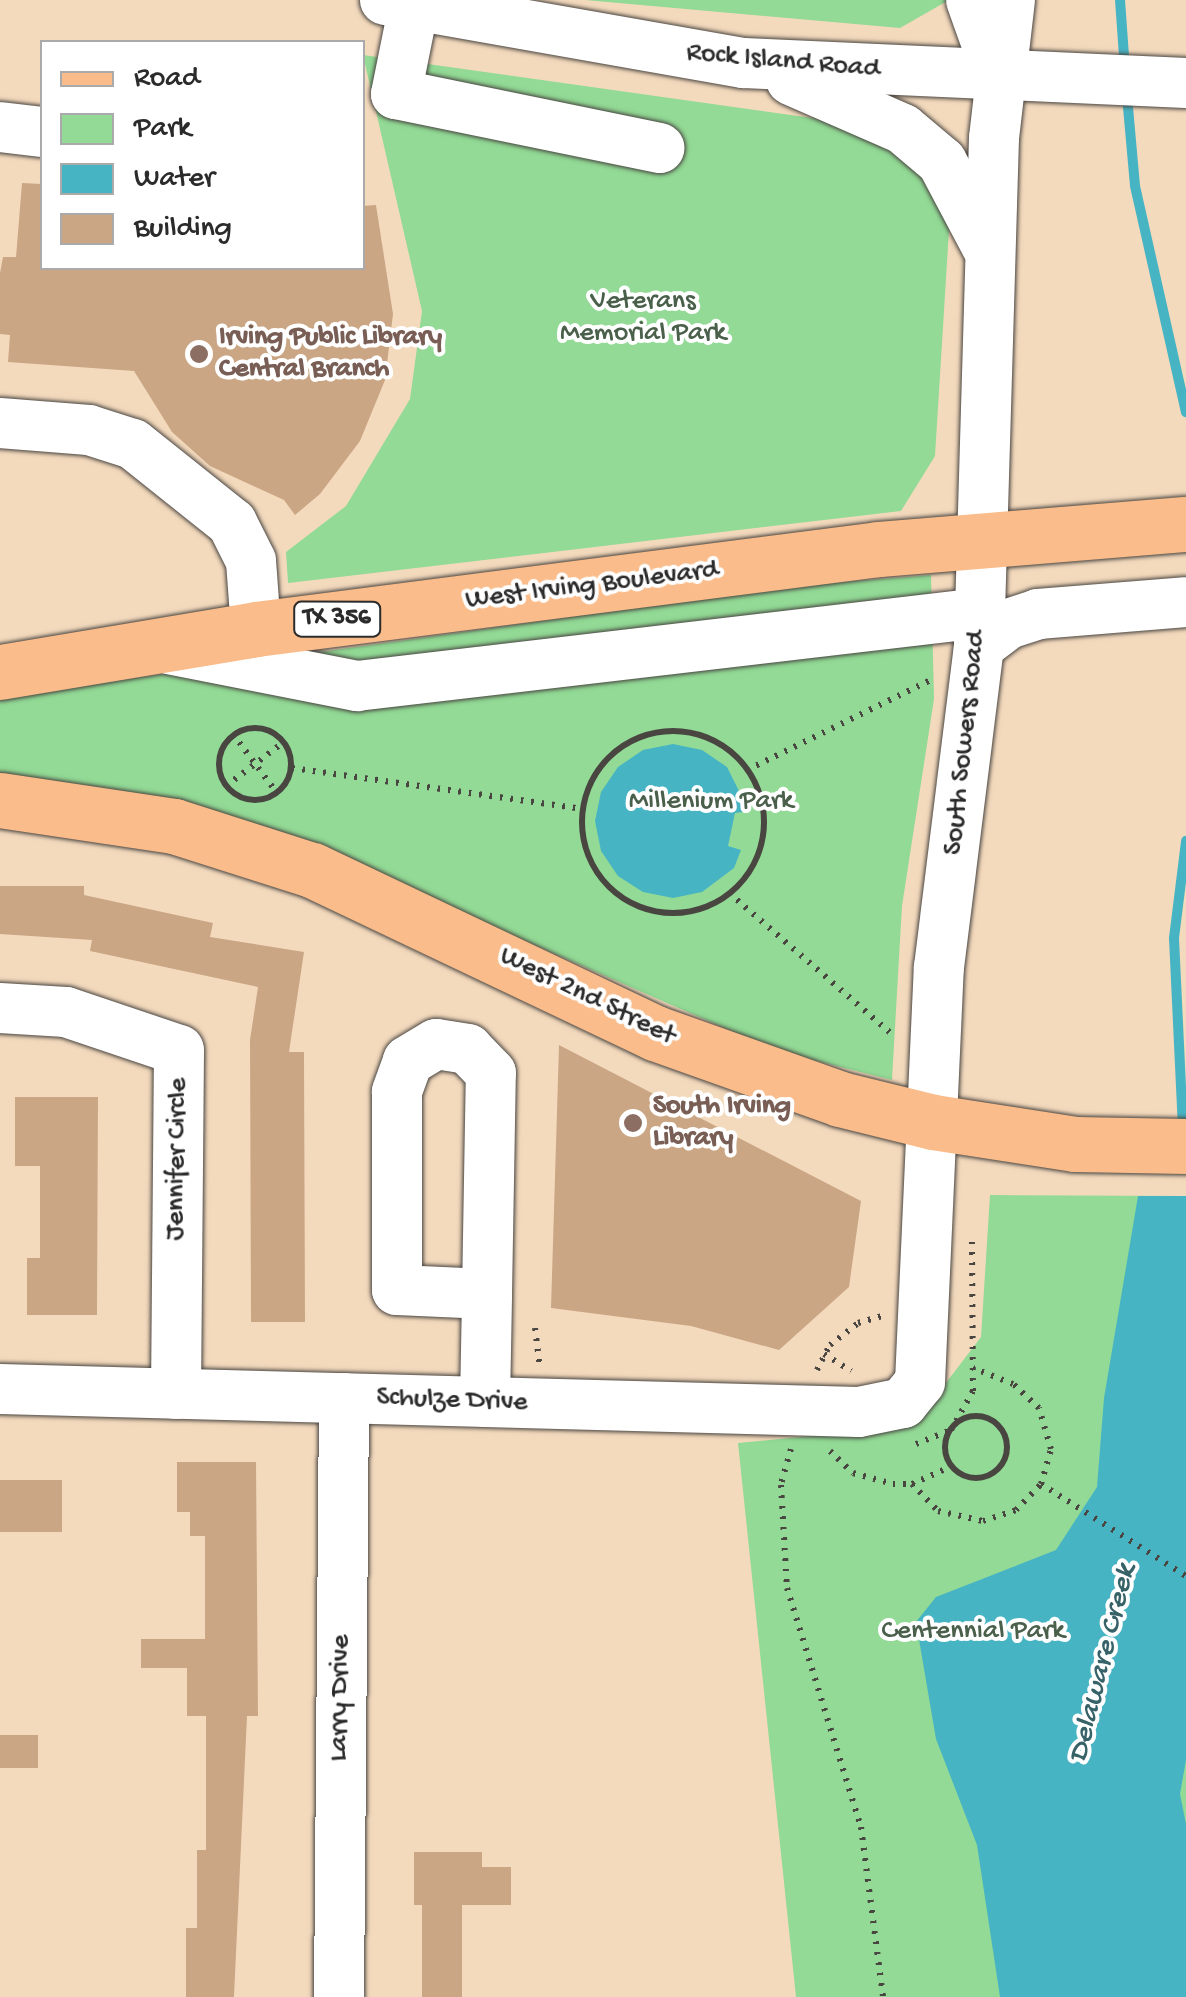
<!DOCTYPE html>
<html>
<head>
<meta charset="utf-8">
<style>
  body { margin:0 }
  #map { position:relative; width:1186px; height:1997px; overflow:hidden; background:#f4dabd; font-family:"Gochi Hand",sans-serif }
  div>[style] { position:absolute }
  .green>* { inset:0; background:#92da95 }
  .water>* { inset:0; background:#47b4c4 }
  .stream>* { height:10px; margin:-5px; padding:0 5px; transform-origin:5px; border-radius:5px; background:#47b4c4 }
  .building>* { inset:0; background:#caa684; transform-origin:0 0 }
  .path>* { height:6px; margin-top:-3px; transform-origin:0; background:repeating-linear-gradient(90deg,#494541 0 2.5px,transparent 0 10.5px) }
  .path>.ring { margin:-3px; padding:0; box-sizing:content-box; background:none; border:6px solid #494541; border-radius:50% }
  .roads { filter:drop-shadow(0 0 2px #494541) drop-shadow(0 0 2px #494541) }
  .minor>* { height:50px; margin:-25px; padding:0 25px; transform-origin:25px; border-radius:25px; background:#fff }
  .major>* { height:55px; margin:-27.5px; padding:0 27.5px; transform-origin:27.5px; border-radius:27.5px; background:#f9bc8a }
  .dots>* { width:28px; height:28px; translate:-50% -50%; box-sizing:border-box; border:5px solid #fff; border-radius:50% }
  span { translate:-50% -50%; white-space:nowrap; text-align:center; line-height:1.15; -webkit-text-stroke:8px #fff; paint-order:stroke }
  .shield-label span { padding:2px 8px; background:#fff; border:2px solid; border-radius:8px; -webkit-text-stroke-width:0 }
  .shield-label { font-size:25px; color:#2b2b2b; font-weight:700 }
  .street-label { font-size:28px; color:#2b2b2b }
  .park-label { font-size:28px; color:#4a604b }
  .education-label { font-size:28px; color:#785e54; font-weight:700 }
  .left { translate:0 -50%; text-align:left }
  .water-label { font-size:30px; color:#366268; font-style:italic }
  .legend { position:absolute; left:40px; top:40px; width:325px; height:230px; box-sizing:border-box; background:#fff; border:2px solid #aaa; margin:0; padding:12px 18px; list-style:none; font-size:30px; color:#2b2b2b }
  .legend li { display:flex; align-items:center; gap:20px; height:50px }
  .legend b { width:50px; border:2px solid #aaa }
</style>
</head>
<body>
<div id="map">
  <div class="green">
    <div style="clip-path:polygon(585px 0,949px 0,900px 28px)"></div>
    <div style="clip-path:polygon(363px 55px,834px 121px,923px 161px,950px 214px,935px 456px,901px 511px,288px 583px,286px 552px,346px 506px,410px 399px,422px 311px)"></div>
    <div style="clip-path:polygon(931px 575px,934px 699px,902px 906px,892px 1080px,777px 1051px,454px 910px,0 781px,0 697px,791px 586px)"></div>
    <div style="clip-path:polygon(990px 1195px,1186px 1196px,1186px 1997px,796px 1997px,738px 1443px,913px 1426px,981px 1337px)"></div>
  </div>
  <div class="water">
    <div style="clip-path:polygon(673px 744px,702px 750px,727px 767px,749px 811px,735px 813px,728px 846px,741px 850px,734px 868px,702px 892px,673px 898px,643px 892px,618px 876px,601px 851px,595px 821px,601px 792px,618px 767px,643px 750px)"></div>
    <div style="clip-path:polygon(1138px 1196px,1186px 1196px,1186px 1760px,1180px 1794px,1186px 1824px,1186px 1997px,1000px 1997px,977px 1845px,936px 1739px,916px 1622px,936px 1597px,1056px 1550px,1097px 1487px,1104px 1398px)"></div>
  </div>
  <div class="stream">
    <div style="left:1120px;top:0;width:69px;rotate:85.9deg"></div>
    <div style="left:1127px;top:96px;width:90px;rotate:84.9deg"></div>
    <div style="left:1135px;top:186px;width:232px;rotate:77.3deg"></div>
    <div style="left:1183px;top:1129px;width:191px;rotate:-92.7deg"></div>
    <div style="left:1174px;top:938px;width:98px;rotate:-82.9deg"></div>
  </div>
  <div class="building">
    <div style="clip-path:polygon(22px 183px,42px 184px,42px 268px,362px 268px,362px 206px,376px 205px,393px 314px,385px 380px,360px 441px,320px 494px,295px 515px,284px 500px,210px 466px,172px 432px,134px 371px,8px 362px,10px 335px,0 334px,0 273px,3px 257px,16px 257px)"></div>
    <div style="clip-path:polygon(0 886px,84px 886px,84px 895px,213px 923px,210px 937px,304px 952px,289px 1052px,304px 1052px,305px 1322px,251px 1322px,250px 1040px,258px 987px,90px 951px,92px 940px,0 934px)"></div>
    <div style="clip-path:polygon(559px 1045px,861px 1201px,849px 1287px,779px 1350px,691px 1326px,551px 1308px)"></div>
    <div style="clip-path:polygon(15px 1097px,98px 1097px,97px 1315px,27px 1315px,27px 1258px,40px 1258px,40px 1166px,15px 1166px)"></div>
    <div style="clip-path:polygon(177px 1462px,256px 1462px,258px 1716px,247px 1716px,234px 1997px,186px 1997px,186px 1928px,197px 1928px,197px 1850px,206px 1850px,206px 1716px,187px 1716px,187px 1668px,141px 1668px,141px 1639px,205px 1639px,205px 1536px,190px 1536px,190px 1512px,177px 1512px)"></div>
    <div style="left:0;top:1480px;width:62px;height:52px"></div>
    <div style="left:0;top:1735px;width:38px;height:33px"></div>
    <div style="clip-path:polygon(414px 1852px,482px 1852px,482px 1867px,511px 1867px,511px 1905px,462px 1905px,462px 1997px,422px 1997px,422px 1905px,414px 1905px)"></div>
  </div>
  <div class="path">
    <div class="ring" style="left:219px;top:728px;width:66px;height:66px"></div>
    <div class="ring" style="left:582px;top:731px;width:176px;height:176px"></div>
    <div style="left:233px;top:734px;width:74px;rotate:53.3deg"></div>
    <div style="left:292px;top:768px;width:294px;rotate:8deg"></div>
    <div style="left:747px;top:770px;width:209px;rotate:-26.1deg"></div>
    <div style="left:226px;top:786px;width:74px;rotate:-37.3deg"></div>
    <div style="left:729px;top:893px;width:216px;rotate:40.9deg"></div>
    <div style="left:535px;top:1328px;width:35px;rotate:83deg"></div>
    <div style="left:824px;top:1354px;width:32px;rotate:32deg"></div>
    <div style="left:817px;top:1370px;width:28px;rotate:-63deg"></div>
    <div style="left:830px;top:1345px;width:36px;rotate:-38deg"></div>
    <div style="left:858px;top:1323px;width:29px;rotate:-16deg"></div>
    <div class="ring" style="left:945px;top:1416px;width:56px;height:56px"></div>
    <div style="left:916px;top:1444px;width:38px;rotate:-22deg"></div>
    <div style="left:951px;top:1430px;width:45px;rotate:-60.6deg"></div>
    <div style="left:973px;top:1391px;width:149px;rotate:-90.4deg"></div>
    <div style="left:791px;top:1449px;width:37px;rotate:106deg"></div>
    <div style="left:781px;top:1485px;width:103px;rotate:86.7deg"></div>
    <div style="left:787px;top:1588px;width:250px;rotate:72.8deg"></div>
    <div style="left:861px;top:1827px;width:171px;rotate:82.6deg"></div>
    <div style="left:830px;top:1451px;width:32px;rotate:44deg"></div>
    <div style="left:853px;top:1473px;width:41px;rotate:15.4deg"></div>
    <div style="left:893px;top:1484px;width:19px"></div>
    <div style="left:912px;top:1484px;width:44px;rotate:-24.2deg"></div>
    <div style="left:912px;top:1484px;width:37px;rotate:46deg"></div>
    <div style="left:938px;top:1511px;width:46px;rotate:12.5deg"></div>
    <div style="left:983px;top:1521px;width:35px;rotate:-18deg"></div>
    <div style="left:1016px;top:1510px;width:36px;rotate:-46deg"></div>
    <div style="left:1041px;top:1484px;width:36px;rotate:-74deg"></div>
    <div style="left:1051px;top:1449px;width:43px;rotate:-106.3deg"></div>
    <div style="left:1039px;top:1408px;width:35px;rotate:-137deg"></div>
    <div style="left:1013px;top:1384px;width:43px;rotate:-158.2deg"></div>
    <div style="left:1041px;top:1484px;width:172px;rotate:32.4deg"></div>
  </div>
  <div class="roads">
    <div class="minor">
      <div style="left:385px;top:0;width:364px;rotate:10deg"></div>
      <div style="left:744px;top:63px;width:442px;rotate:2.6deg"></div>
      <div style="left:971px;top:0;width:81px;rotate:70.4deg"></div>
      <div style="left:414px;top:5px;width:91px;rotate:101.4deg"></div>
      <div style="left:396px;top:94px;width:269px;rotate:11.6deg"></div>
      <div style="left:791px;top:80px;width:122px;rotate:23.6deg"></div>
      <div style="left:903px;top:129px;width:51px;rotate:40.2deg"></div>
      <div style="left:942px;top:162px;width:96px;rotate:62.1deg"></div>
      <div style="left:0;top:127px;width:42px;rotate:6.8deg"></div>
      <div style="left:0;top:423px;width:89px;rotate:4.5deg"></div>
      <div style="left:89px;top:430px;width:46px;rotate:17.7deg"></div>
      <div style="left:133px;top:444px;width:127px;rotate:38.6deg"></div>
      <div style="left:232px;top:523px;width:42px;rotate:63.4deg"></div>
      <div style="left:251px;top:561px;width:68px;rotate:85.8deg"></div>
      <div style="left:979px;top:646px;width:36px;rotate:-37deg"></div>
      <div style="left:1008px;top:624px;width:32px;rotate:-18deg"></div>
      <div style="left:1038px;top:614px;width:148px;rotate:-4.6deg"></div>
      <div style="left:168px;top:649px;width:193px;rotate:11.1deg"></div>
      <div style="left:357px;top:686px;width:627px;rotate:-6.68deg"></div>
      <div style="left:0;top:1008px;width:66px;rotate:3.5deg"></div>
      <div style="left:66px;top:1012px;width:119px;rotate:18.6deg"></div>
      <div style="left:179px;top:1050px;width:344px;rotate:90.5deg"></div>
      <div style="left:0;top:1389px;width:859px;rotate:1.53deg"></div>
      <div style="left:859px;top:1412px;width:45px;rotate:-11.6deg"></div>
      <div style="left:903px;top:1403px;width:27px;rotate:-51deg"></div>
      <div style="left:920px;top:1382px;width:415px;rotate:-87.4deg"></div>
      <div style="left:939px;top:967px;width:323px;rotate:-82.9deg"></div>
      <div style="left:979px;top:646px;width:508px;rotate:-88.31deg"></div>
      <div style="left:994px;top:138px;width:139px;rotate:-83.4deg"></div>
      <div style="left:485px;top:1402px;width:108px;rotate:-88.9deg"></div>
      <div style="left:487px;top:1294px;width:221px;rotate:-89deg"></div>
      <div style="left:491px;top:1073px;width:33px;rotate:-134deg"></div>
      <div style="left:468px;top:1049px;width:32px;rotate:-171deg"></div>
      <div style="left:436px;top:1044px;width:33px;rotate:149deg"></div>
      <div style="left:408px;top:1061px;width:33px;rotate:110deg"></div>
      <div style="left:397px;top:1092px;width:198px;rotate:90deg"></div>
      <div style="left:397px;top:1290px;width:90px;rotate:2.5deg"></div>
      <div style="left:339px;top:1997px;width:599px;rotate:-89.52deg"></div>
    </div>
    <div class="major">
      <div style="left:0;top:672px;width:260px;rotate:-9.5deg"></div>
      <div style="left:256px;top:629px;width:628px;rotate:-7.32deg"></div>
      <div style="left:879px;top:549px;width:308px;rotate:-4.7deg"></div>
      <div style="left:0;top:800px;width:176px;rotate:8.5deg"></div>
      <div style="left:174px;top:826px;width:145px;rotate:17.7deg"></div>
      <div style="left:312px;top:870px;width:380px;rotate:25.4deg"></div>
      <div style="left:655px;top:1033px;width:196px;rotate:19.6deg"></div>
      <div style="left:840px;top:1099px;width:96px;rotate:13.9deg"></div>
      <div style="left:933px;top:1122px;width:144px;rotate:8.8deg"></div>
      <div style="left:1075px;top:1144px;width:111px;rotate:1deg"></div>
    </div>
  </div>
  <div class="dots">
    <div style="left:199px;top:354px;background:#8d6e63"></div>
    <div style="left:633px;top:1123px;background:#8d6e63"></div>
  </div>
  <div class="shield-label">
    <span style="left:337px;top:619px">TX 356</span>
  </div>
  <div class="street-label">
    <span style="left:783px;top:62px;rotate:5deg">Rock Island Road</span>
    <span style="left:592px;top:586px;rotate:-7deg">West Irving Boulevard</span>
    <span style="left:966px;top:743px;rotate:-84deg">South Sowers Road</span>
    <span style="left:587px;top:997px;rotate:26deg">West 2nd Street</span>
    <span style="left:178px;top:1159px;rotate:-89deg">Jennifer Circle</span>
    <span style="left:452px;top:1401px;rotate:2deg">Schulze Drive</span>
    <span style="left:341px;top:1698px;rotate:-89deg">Larry Drive</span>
  </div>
  <div class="park-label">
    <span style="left:643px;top:318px">Veterans<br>Memorial Park</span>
    <span style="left:711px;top:802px">Millenium Park</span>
    <span style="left:973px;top:1632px">Centennial Park</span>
  </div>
  <div class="education-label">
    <span class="left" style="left:219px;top:354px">Irving Public Library<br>Central Branch</span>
    <span class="left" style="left:653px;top:1123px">South Irving<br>Library</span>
  </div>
  <div class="water-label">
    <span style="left:1104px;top:1664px;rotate:-76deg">Delaware Creek</span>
  </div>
  <ul class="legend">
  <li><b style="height:12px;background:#f9bc8a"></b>Road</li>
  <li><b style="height:28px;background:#92da95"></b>Park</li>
  <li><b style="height:28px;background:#47b4c4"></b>Water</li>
  <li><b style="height:28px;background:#caa684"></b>Building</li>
  </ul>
</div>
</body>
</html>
